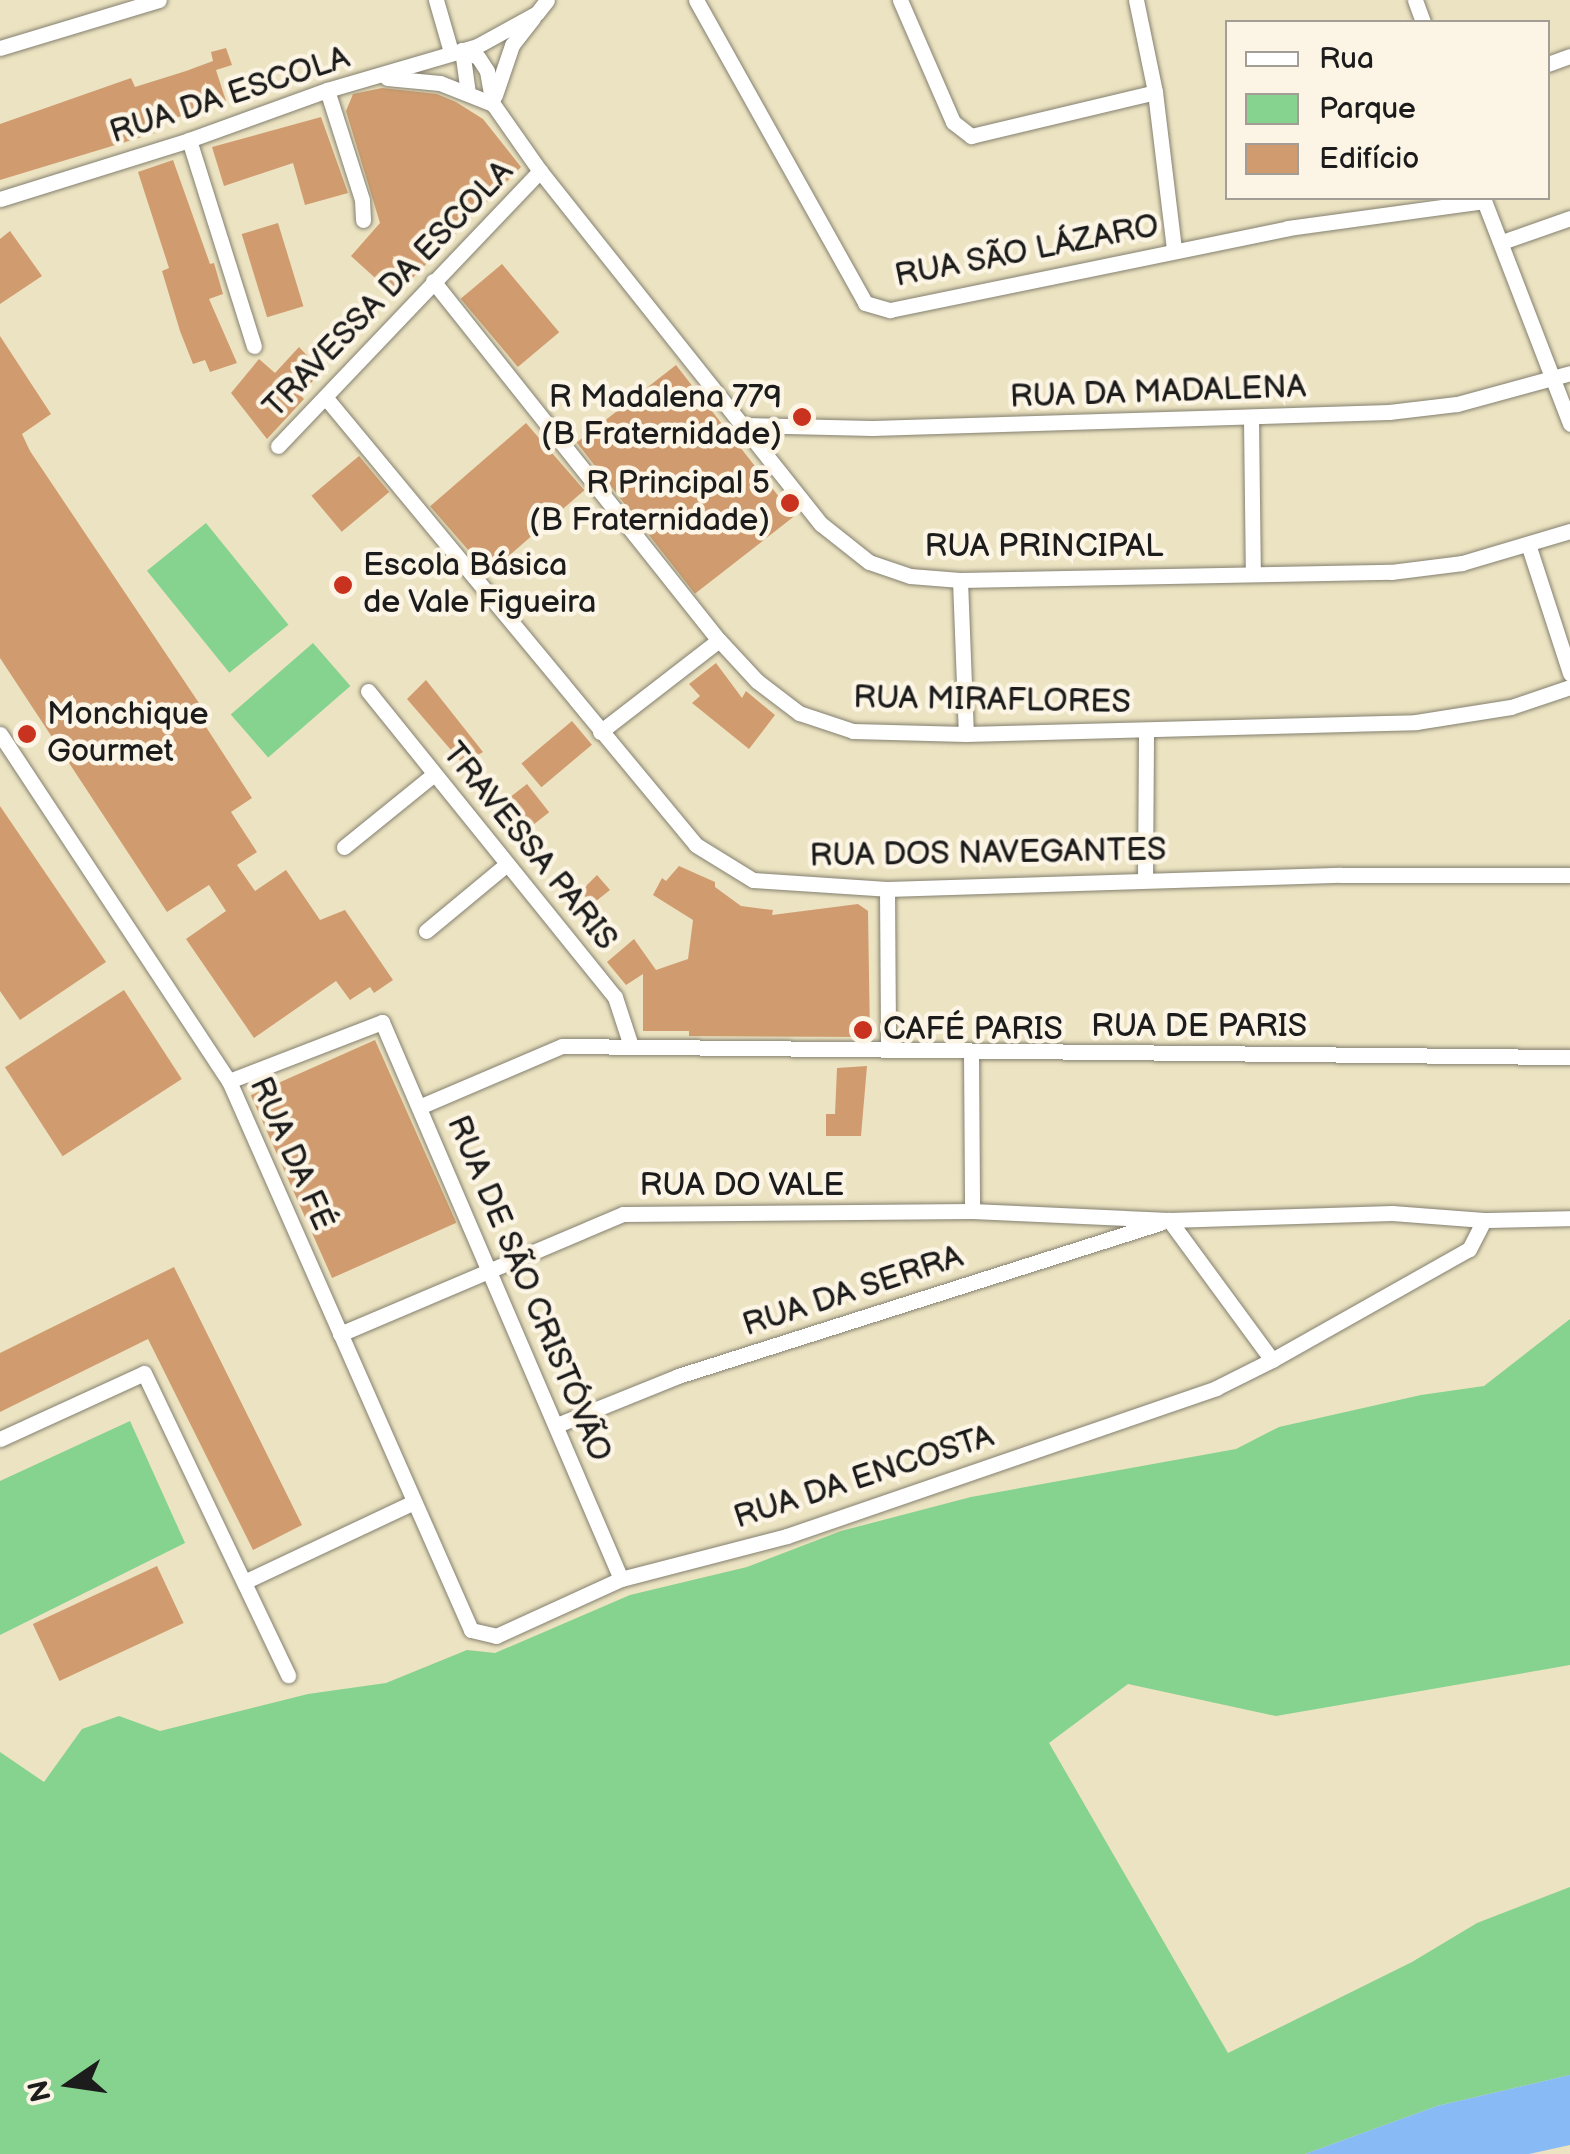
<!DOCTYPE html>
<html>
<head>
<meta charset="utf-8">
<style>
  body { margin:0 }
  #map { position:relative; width:1570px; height:2154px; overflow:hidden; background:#ece3c2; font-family:"Balsamiq Sans",sans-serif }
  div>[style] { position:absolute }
  .green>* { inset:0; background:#86d28f; transform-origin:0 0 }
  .water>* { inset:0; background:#88baf5 }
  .building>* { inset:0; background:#d09c6f; transform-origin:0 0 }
  .roads { filter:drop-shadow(0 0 2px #84806f) drop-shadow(0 0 2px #84806f) }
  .minor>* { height:15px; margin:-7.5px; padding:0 7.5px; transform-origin:7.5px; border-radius:7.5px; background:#fff }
  .dots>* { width:28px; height:28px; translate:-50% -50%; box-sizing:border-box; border:5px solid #fcf5e5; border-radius:50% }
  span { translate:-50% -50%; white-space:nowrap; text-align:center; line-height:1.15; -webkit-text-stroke:9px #fcf5e5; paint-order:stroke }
  .street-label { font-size:32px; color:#1c1c1c }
  .poi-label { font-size:32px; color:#1c1c1c }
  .right { translate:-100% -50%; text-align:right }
  .left { translate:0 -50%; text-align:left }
  .legend { position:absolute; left:1225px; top:20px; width:325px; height:180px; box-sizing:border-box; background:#fcf5e5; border:2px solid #a29e95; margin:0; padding:12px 18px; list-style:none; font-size:30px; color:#1c1c1c }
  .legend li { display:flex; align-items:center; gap:20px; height:50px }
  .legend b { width:50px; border:2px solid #a29e95 }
  .north { position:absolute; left:20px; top:2034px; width:100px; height:100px; -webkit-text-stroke:8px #fcf5e5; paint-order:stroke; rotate:257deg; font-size:28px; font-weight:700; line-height:40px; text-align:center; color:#1c1c1c }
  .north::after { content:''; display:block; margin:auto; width:35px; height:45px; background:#1c1c1c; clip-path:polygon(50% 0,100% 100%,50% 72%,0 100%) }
</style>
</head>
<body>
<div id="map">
  <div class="green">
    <div style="left:206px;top:523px;width:131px;height:76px;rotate:51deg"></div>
    <div style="left:313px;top:643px;width:57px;height:109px;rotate:49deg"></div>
    <div style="clip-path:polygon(1570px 1319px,1570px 1665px,1276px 1716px,1128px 1684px,1049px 1743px,1228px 2053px,1412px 1962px,1477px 1923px,1570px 1887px,1570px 2075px,1437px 2106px,1305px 2154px,0 2154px,0 1752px,44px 1782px,82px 1729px,119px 1716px,160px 1731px,308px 1694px,386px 1683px,467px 1650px,495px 1653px,630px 1595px,747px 1567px,841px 1531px,971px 1497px,1236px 1449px,1279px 1427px,1421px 1395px,1484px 1386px)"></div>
    <div style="clip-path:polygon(130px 1421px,185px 1543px,0 1635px,0 1481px)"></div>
  </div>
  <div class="water">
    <div style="clip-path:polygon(1570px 2075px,1570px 2145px,1529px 2154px,1305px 2154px,1437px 2106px)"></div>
  </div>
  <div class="building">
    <div style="clip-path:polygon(226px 48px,232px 65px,216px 70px,226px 101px,152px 126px,155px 133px,0 180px,0 124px,131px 78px,135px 87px,186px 71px,213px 61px,211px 52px)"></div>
    <div style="clip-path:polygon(382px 88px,437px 94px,456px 102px,483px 119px,521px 167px,395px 296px,351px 256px,380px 223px,346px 111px,353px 94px)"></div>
    <div style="clip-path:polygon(321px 117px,348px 193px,305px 205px,293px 163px,224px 186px,212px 147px)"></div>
    <div style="clip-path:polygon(173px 160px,210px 264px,214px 263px,223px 294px,209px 299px,237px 363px,210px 372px,205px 360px,193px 364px,180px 331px,162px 271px,169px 268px,138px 172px)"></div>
    <div style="left:278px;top:223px;width:87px;height:38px;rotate:73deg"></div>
    <div style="clip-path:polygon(10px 231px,42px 276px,0 304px,0 239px)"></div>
    <div style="left:502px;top:264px;width:89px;height:54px;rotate:50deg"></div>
    <div style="clip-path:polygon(0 336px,51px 414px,22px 434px,30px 451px,203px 709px,197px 713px,252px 798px,231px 812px,257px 852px,237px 865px,255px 891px,286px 870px,320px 920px,345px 910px,393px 980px,374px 993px,370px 987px,350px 1000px,336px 981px,254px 1038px,186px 939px,226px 911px,209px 885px,167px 912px,0 658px)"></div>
    <div style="clip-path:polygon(299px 347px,322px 371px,300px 395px,304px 399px,267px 439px,231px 393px,259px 359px,275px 373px)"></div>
    <div style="left:676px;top:365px;width:192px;height:126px;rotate:52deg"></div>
    <div style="left:526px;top:423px;width:89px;height:127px;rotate:49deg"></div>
    <div style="left:359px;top:456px;width:47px;height:62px;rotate:50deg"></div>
    <div style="clip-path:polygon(716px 663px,742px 698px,746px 691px,775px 715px,749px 749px,692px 703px,700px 696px,689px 684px)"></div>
    <div style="clip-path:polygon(426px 680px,483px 752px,463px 764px,407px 699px)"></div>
    <div style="left:572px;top:721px;width:31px;height:66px;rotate:50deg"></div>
    <div style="left:527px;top:784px;width:36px;height:35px;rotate:52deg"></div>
    <div style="clip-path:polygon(0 806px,106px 962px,20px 1020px,0 991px)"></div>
    <div style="clip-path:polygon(679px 866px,715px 882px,715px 887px,741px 906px,773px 910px,772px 915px,858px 904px,868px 911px,870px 1037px,689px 1036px,689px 1031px,643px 1031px,643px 974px,626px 985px,607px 962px,634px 939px,656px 970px,688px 959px,693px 920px,653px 895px,662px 878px,666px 881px)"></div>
    <div style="clip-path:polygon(597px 875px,610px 890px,591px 905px,581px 891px)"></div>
    <div style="left:124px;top:990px;width:106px;height:142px;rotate:57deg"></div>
    <div style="left:375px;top:1040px;width:200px;height:136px;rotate:66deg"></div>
    <div style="clip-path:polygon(867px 1066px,861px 1136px,826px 1136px,826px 1114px,835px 1114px,837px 1068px)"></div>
    <div style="clip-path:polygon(174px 1267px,302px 1525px,253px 1550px,148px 1339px,0 1412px,0 1353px)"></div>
    <div style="left:157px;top:1566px;width:63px;height:137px;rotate:65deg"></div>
  </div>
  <div class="roads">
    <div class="minor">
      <div style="left:436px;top:0;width:54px;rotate:73.9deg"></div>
      <div style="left:696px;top:0;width:347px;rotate:60.8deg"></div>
      <div style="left:865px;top:303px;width:26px;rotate:16deg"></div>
      <div style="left:890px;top:310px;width:406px;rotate:-11.6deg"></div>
      <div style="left:1288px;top:228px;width:198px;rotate:-7.8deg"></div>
      <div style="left:900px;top:0;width:133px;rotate:66.5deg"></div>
      <div style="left:953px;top:122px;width:23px;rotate:38deg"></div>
      <div style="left:971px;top:136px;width:189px;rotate:-13.4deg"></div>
      <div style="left:1136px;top:0;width:94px;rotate:78.3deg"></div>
      <div style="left:1155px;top:92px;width:159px;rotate:83.1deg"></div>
      <div style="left:1415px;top:0;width:23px;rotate:70deg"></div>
      <div style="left:0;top:48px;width:166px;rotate:-16.8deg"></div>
      <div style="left:462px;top:50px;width:17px;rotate:24deg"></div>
      <div style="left:478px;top:57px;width:17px;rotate:57deg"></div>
      <div style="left:487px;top:71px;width:34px;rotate:80deg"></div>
      <div style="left:493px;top:104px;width:82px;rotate:55deg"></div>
      <div style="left:540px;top:171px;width:451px;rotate:51.5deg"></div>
      <div style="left:821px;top:524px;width:61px;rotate:38.4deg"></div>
      <div style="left:869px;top:562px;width:43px;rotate:18.9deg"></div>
      <div style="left:910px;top:576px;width:50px;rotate:4.6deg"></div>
      <div style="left:960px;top:580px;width:431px;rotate:-1.1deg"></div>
      <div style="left:1391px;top:572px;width:72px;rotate:-7.2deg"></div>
      <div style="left:1462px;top:563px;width:113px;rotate:-16.5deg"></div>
      <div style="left:462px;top:50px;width:43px;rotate:82.1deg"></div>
      <div style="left:1548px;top:64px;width:23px;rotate:-20deg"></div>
      <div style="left:387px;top:78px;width:53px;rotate:5.4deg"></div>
      <div style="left:440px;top:83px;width:57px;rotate:21.6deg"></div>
      <div style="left:327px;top:90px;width:115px;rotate:72.3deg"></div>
      <div style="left:362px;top:200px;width:20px;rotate:87deg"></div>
      <div style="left:495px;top:95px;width:53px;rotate:-71.2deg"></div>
      <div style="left:512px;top:45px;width:34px;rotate:-52deg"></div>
      <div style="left:189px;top:140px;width:216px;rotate:72.5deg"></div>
      <div style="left:1483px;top:198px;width:242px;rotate:68.9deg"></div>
      <div style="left:0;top:199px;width:198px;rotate:-17.3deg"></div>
      <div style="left:189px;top:140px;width:147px;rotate:-19.9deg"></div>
      <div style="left:327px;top:90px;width:156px;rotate:-16.3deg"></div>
      <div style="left:477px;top:46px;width:68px;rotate:-28.8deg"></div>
      <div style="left:537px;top:13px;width:16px;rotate:-52deg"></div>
      <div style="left:1502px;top:242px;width:72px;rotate:-19.4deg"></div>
      <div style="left:433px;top:281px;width:459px;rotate:51.5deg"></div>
      <div style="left:719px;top:640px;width:56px;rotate:47.2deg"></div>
      <div style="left:757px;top:681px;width:53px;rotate:37.3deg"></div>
      <div style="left:799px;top:713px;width:57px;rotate:18.4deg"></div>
      <div style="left:853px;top:731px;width:113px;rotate:1.5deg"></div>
      <div style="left:966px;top:734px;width:450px;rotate:-1.5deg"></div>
      <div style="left:1416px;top:722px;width:96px;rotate:-9deg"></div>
      <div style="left:1511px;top:707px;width:62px;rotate:-18.7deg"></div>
      <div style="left:326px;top:398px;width:580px;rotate:50.38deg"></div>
      <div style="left:696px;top:845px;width:67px;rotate:31.6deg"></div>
      <div style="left:753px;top:880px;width:134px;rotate:3.8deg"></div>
      <div style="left:887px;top:889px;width:454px;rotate:-1.8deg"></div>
      <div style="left:1341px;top:875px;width:229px"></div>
      <div style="left:1251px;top:419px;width:153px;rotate:89.3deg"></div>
      <div style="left:744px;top:425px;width:128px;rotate:1.3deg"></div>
      <div style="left:872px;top:428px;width:517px;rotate:-1.77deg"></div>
      <div style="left:1389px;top:412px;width:68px;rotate:-6.7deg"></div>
      <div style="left:1457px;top:404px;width:117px;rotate:-15.3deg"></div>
      <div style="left:278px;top:446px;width:380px;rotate:-46.4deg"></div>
      <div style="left:1529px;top:547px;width:133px;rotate:72deg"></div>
      <div style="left:960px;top:580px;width:154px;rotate:87.8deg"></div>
      <div style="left:368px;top:691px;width:393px;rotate:51.1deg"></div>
      <div style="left:615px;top:997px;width:52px;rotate:71.9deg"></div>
      <div style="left:600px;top:732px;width:150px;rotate:-37.7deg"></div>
      <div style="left:0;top:734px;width:416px;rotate:56.6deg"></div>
      <div style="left:229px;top:1081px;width:600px;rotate:66.21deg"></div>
      <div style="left:471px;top:1630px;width:26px;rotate:13deg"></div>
      <div style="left:496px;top:1636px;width:137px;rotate:-24.5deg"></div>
      <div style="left:621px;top:1579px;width:171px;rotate:-14.5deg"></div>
      <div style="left:787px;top:1536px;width:454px;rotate:-19deg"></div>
      <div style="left:1216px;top:1388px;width:63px;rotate:-26.6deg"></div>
      <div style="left:344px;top:847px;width:116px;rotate:-39deg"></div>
      <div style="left:1145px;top:880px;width:149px;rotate:-89.6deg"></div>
      <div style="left:887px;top:889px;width:161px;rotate:89.6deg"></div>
      <div style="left:426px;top:931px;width:105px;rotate:-39.6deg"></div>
      <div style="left:971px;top:1052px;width:159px;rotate:89.6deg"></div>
      <div style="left:229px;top:1081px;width:164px;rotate:-21.1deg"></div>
      <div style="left:382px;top:1022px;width:606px;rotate:66.78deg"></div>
      <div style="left:419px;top:1107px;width:155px;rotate:-23.1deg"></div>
      <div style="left:562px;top:1046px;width:1008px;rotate:0.63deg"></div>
      <div style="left:1484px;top:1220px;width:33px;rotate:117deg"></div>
      <div style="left:1469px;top:1249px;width:226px;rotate:150.6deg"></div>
      <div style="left:1272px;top:1360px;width:174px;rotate:-126.3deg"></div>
      <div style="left:1169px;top:1220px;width:223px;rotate:-1.8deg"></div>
      <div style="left:1392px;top:1213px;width:92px;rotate:4.4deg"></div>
      <div style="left:1484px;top:1220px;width:86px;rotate:-1.3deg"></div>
      <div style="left:340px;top:1334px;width:307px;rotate:-23deg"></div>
      <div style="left:623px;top:1214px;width:349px;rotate:-0.5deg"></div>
      <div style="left:972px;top:1211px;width:197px;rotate:2.6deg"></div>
      <div style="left:557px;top:1425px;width:131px;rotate:-22deg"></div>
      <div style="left:678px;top:1376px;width:506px;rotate:-17.61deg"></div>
      <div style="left:0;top:1439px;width:158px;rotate:-24.6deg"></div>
      <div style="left:144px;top:1373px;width:335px;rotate:64.5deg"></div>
      <div style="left:246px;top:1581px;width:183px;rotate:-25.2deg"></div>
    </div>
  </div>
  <div class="dots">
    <div style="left:802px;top:417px;background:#c8321e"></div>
    <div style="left:790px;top:503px;background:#c8321e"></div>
    <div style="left:343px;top:585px;background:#c8321e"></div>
    <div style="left:27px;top:734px;background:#c8321e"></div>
    <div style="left:863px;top:1030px;background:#c8321e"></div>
  </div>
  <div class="street-label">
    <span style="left:230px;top:96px;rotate:-18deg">RUA DA ESCOLA</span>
    <span style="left:1027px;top:252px;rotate:-11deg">RUA SÃO LÁZARO</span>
    <span style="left:389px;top:290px;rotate:-46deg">TRAVESSA DA ESCOLA</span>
    <span style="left:1158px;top:393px;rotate:-2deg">RUA DA MADALENA</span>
    <span style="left:1044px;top:547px">RUA PRINCIPAL</span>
    <span style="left:992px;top:701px;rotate:1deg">RUA MIRAFLORES</span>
    <span style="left:529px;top:847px;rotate:51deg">TRAVESSA PARIS</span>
    <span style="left:988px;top:854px;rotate:-1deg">RUA DOS NAVEGANTES</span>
    <span style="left:1199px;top:1027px">RUA DE PARIS</span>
    <span style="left:291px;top:1154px;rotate:66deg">RUA DA FÉ</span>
    <span style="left:742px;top:1186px">RUA DO VALE</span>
    <span style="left:528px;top:1289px;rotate:67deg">RUA DE SÃO CRISTÓVÃO</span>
    <span style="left:853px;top:1292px;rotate:-18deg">RUA DA SERRA</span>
    <span style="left:864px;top:1478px;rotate:-18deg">RUA DA ENCOSTA</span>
  </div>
  <div class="poi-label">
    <span class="right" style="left:782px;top:417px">R Madalena 779<br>(B Fraternidade)</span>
    <span class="right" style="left:770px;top:503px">R Principal 5<br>(B Fraternidade)</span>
    <span class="left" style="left:363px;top:585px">Escola Básica<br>de Vale Figueira</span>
    <span class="left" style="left:47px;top:734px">Monchique<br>Gourmet</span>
    <span class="left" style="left:883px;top:1030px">CAFÉ PARIS</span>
  </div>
  <ul class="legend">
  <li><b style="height:12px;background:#fff"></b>Rua</li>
  <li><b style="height:28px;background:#86d28f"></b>Parque</li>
  <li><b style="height:28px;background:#d09c6f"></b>Edifício</li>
  </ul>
  <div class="north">N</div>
</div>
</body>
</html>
